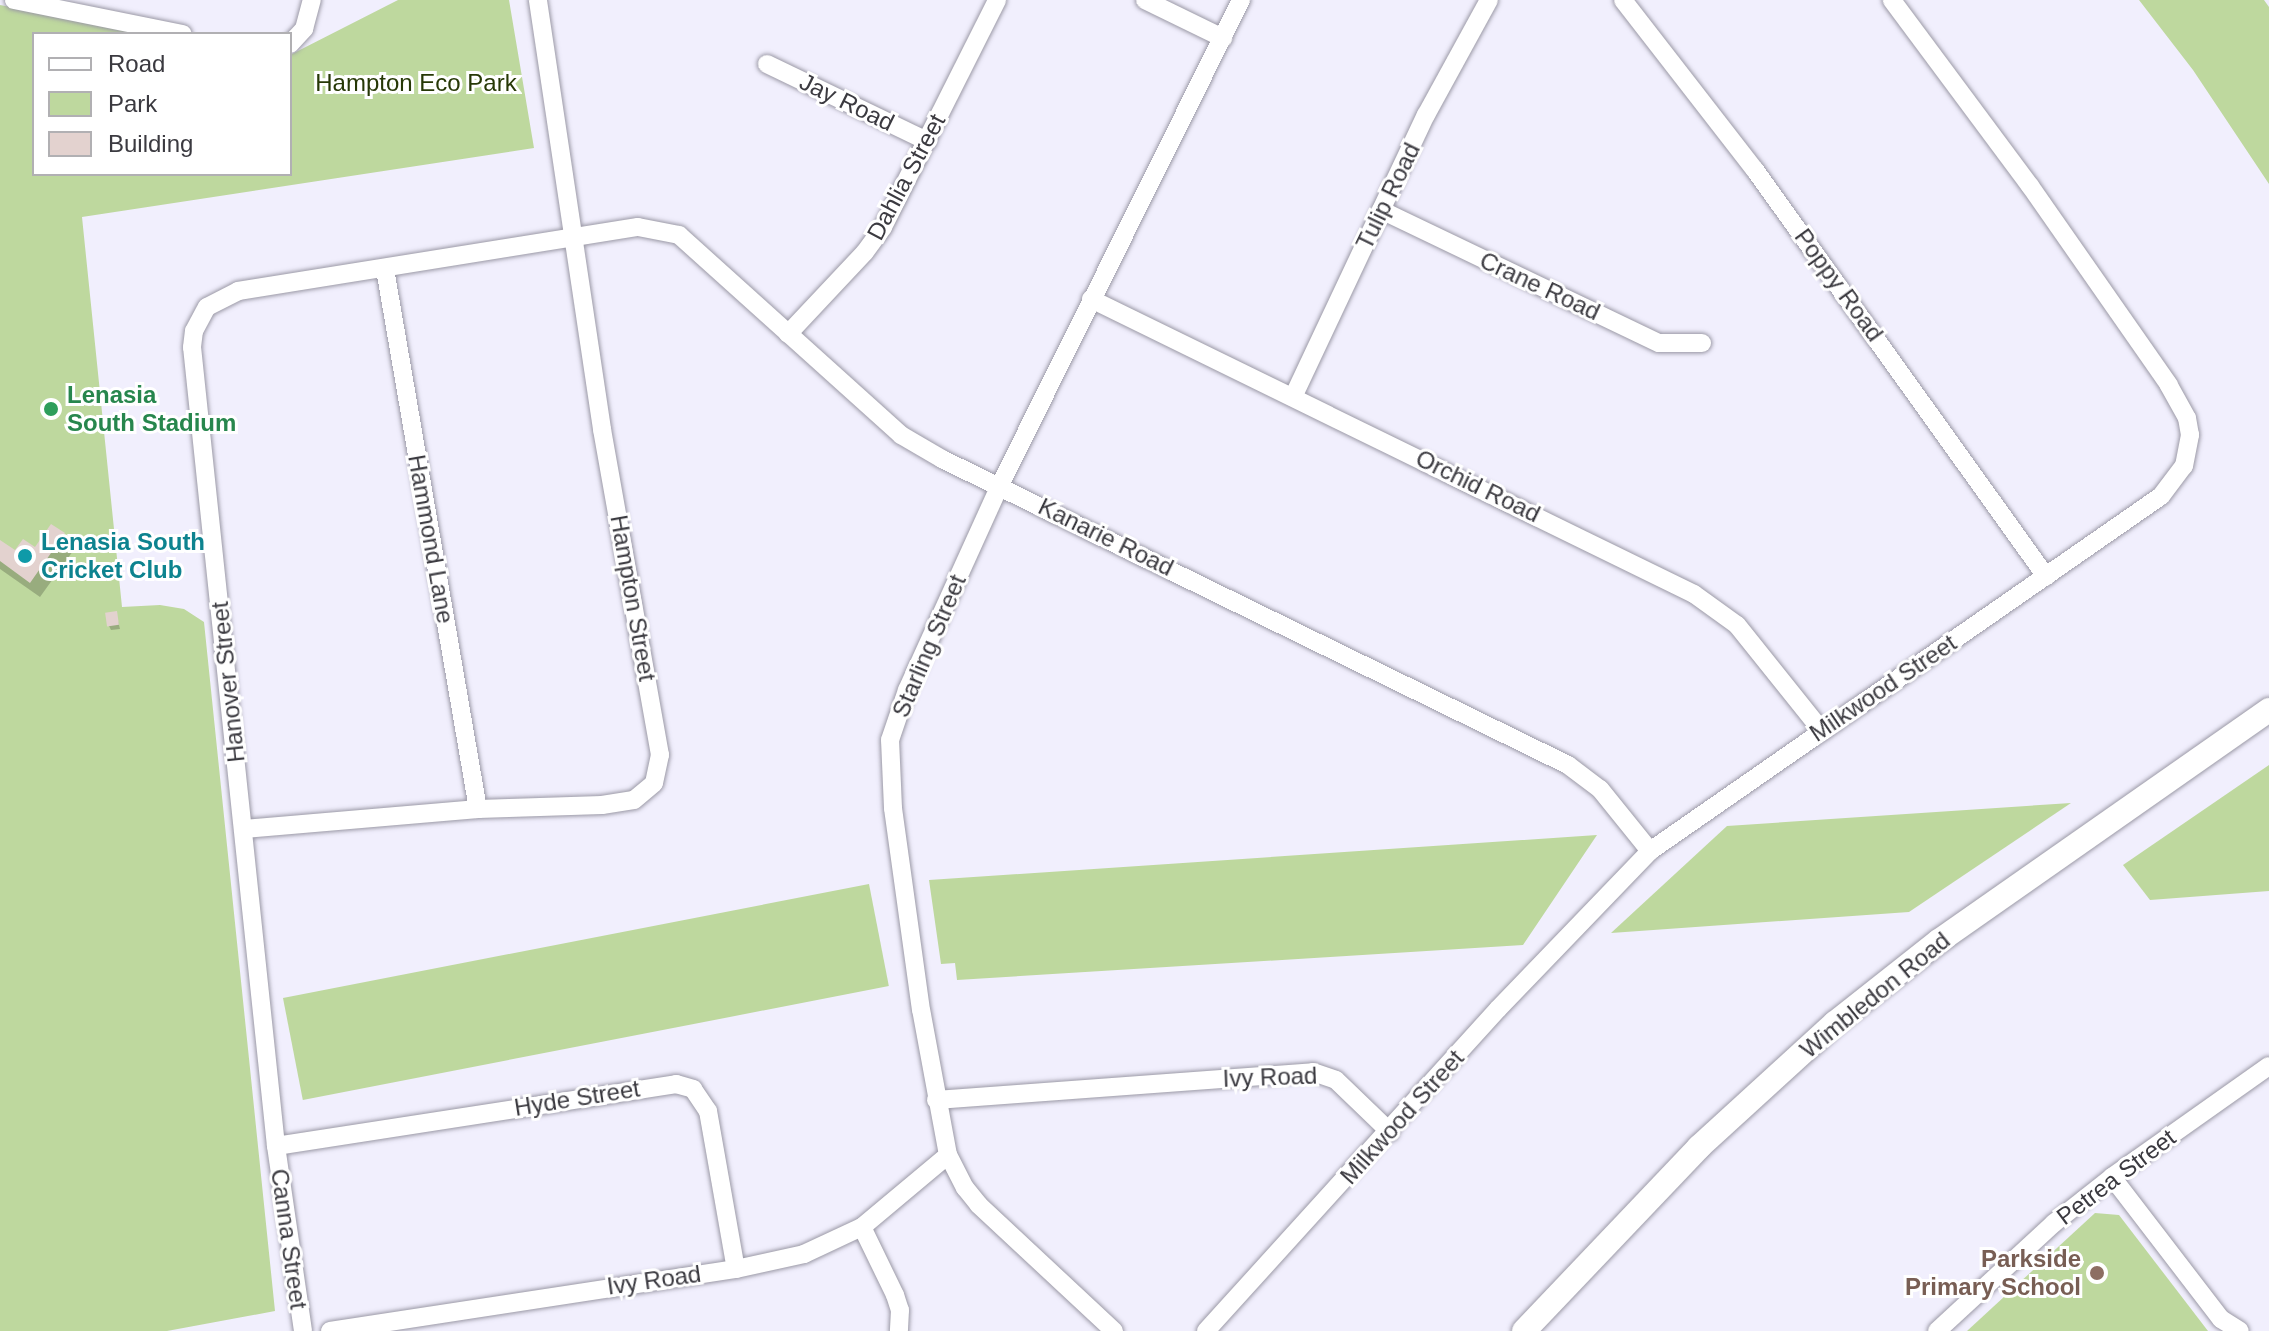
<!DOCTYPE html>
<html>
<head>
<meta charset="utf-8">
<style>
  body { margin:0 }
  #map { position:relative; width:2269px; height:1331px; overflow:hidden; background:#f1effd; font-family:Helvetica,sans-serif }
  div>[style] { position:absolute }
  .green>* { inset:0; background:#bed89e; transform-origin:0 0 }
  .shadow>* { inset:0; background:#0003 }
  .building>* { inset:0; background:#e3d2cf; transform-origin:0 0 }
  .roads { filter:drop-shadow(0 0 2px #9b99a6) drop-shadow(0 0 2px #9b99a6) }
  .minor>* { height:18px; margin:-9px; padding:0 9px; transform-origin:9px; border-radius:9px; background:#fff }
  .tertiary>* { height:24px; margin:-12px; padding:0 12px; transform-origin:12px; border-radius:12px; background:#fff }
  .dots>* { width:22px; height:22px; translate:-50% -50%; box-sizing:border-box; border:4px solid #fff; border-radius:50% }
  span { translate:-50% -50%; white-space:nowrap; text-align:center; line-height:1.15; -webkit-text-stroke:6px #fff; paint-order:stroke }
  .park-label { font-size:24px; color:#263806 }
  .street-label { font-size:24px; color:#3b3a40 }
  .leisure-label { font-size:24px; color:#27864d; font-weight:700 }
  .left { translate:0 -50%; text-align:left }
  .culture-label { font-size:24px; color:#0d838f; font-weight:700 }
  .education-label { font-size:24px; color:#785e54; font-weight:700 }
  .right { translate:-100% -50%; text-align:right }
  .legend { position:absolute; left:32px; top:32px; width:260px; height:144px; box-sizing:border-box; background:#fff; border:2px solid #b1b0b3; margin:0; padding:10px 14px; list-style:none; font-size:24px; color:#3b3a40 }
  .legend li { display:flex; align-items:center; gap:16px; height:40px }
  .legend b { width:40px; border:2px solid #b1b0b3 }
</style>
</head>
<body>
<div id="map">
  <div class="green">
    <div style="clip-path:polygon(398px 0,509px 0,534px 148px,82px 217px,122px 607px,160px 605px,184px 609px,204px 622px,275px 1311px,167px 1331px,0 1331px,0 5px,152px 34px,34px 34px,34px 174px,290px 174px,290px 55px)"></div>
    <div style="clip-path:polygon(2139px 0,2264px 0,2269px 7px,2269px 184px,2193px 70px)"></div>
    <div style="clip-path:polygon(2269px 765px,2269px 891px,2150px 900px,2123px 865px)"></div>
    <div style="clip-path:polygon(2071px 803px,1909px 912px,1611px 933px,1727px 826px)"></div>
    <div style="clip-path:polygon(1597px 835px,1523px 945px,957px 980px,955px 963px,941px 964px,929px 880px)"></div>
    <div style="left:869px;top:884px;width:104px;height:597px;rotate:79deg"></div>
    <div style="clip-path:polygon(2095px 1213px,2119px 1215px,2208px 1331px,1967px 1331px)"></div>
  </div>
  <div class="shadow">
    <div style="clip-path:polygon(64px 535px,73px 551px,40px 597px,0 569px,0 542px,15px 553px,35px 550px)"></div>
    <div style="clip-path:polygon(116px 613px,120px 629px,111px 630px,109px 626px)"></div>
  </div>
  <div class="building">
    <div style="clip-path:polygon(51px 524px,65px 533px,30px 583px,0 561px,0 540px,15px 550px,23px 539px,35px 547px)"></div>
    <div style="left:117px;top:611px;width:14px;height:12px;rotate:82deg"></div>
  </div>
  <div class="roads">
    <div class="minor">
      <div style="left:14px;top:0;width:172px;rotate:11.4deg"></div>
      <div style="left:1145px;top:0;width:87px;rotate:26deg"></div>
      <div style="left:1623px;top:0;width:215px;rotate:52.2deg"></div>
      <div style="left:1755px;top:170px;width:500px;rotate:54.4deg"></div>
      <div style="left:290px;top:44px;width:21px;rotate:-47deg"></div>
      <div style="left:304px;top:29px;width:30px;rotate:-75deg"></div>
      <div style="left:767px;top:64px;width:178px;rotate:25.7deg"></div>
      <div style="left:1381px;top:210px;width:308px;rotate:25.6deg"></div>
      <div style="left:1659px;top:343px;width:43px"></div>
      <div style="left:385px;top:269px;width:548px;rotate:80.23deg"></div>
      <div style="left:1091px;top:299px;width:671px;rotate:26.07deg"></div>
      <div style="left:1694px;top:594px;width:53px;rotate:35.8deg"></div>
      <div style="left:1737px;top:625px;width:134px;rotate:51.3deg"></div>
      <div style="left:788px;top:334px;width:112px;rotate:-46.8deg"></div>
      <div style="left:865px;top:252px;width:31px;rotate:-54deg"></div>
      <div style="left:883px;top:227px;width:254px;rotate:-63.3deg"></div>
      <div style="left:1294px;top:395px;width:310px;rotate:-64.8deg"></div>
      <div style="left:1426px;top:115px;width:131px;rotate:-61.3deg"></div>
      <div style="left:244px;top:829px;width:235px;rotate:-4.9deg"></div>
      <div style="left:478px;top:809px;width:124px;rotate:-1.8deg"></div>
      <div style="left:602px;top:805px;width:32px;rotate:-9deg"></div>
      <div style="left:634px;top:800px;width:26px;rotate:-40deg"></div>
      <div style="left:654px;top:783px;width:29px;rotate:-78deg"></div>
      <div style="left:660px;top:755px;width:331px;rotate:-100.1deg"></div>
      <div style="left:602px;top:429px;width:434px;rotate:-98.5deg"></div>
      <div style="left:936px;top:1100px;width:378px;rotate:-4.2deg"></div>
      <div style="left:1313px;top:1072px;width:24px;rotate:19deg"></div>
      <div style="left:1336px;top:1080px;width:75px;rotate:43.9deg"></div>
      <div style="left:276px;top:1146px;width:405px;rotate:-8.8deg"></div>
      <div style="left:676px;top:1084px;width:18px;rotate:16deg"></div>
      <div style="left:693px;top:1089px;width:27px;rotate:56deg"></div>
      <div style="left:708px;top:1111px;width:160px;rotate:80deg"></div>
      <div style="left:2112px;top:1177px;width:179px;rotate:52.5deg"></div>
      <div style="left:2221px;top:1319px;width:22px;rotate:32deg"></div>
      <div style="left:862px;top:1227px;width:76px;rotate:64.1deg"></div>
      <div style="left:895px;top:1295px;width:16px;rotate:72deg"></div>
      <div style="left:900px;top:1310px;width:21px;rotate:93deg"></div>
      <div style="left:303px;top:1331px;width:187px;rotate:-98.3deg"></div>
      <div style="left:276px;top:1146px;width:803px;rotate:-96deg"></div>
      <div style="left:192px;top:347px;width:16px;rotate:-83deg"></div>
      <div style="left:194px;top:331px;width:27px;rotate:-62deg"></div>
      <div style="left:207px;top:307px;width:35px;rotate:-27deg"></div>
      <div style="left:238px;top:291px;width:405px;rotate:-9.1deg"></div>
      <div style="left:638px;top:227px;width:42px;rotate:11deg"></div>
      <div style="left:679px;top:235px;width:299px;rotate:42deg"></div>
      <div style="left:901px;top:435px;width:48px;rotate:30.3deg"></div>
      <div style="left:942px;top:459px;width:697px;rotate:26.05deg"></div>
      <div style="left:1568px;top:765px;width:40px;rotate:37deg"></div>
      <div style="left:1600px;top:789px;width:80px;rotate:51.1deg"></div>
      <div style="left:330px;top:1331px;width:411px;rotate:-8.7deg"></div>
      <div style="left:736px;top:1269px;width:70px;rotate:-12.4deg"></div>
      <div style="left:804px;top:1254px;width:64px;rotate:-25deg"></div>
      <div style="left:862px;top:1227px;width:112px;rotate:-39.9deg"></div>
      <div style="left:1114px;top:1331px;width:185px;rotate:-137deg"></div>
      <div style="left:979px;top:1205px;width:22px;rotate:-129deg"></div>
      <div style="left:965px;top:1188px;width:37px;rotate:-117deg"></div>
      <div style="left:948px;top:1155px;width:147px;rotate:-100.5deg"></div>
      <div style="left:921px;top:1010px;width:204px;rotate:-97.9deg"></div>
      <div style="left:893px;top:808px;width:68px;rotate:-92.5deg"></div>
      <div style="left:890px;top:740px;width:53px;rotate:-71.2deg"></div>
      <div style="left:907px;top:690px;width:225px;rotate:-65.6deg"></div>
      <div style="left:1000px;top:485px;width:542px;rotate:-63.58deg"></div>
      <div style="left:1206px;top:1331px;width:435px;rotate:-47.8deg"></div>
      <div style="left:1498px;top:1009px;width:219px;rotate:-46.1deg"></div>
      <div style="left:1650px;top:851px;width:622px;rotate:-34.79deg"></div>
      <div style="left:2161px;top:496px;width:38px;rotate:-53deg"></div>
      <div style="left:2184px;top:466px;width:32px;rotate:-79deg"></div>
      <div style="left:2190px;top:435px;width:17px;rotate:-100deg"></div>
      <div style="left:2187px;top:418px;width:38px;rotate:-119deg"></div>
      <div style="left:2169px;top:385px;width:243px;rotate:-124.9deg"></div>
      <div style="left:2030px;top:186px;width:232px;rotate:-126.6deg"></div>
      <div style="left:1937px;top:1331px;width:159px;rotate:-42.7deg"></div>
      <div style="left:2054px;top:1223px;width:74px;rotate:-38.4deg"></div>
      <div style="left:2112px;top:1177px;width:192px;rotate:-35.3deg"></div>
    </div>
    <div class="tertiary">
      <div style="left:1524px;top:1331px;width:254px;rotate:-46.4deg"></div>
      <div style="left:1699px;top:1147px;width:184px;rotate:-42.4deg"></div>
      <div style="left:1835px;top:1023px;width:132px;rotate:-38.3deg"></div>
      <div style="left:1939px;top:941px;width:403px;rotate:-35deg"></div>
    </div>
  </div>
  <div class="dots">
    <div style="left:51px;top:409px;background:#2e9e5b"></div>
    <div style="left:25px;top:556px;background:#0f9aa8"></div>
    <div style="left:2097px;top:1273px;background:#8d6e63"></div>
  </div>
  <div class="park-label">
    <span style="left:416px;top:83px">Hampton Eco Park</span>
  </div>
  <div class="street-label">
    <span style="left:847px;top:102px;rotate:26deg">Jay Road</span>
    <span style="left:906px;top:177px;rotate:-62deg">Dahlia Street</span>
    <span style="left:1388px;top:196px;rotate:-64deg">Tulip Road</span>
    <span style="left:1839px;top:285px;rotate:54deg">Poppy Road</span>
    <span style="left:1540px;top:286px;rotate:25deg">Crane Road</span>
    <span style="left:1478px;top:486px;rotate:26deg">Orchid Road</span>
    <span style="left:1106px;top:537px;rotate:26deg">Kanarie Road</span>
    <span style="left:431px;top:539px;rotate:80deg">Hammond Lane</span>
    <span style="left:633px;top:598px;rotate:80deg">Hampton Street</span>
    <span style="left:929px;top:646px;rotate:-67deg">Starling Street</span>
    <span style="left:228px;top:682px;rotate:-96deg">Hanover Street</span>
    <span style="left:1883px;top:688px;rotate:-34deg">Milkwood Street</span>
    <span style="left:1875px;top:995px;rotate:-39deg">Wimbledon Road</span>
    <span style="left:1270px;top:1077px;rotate:-2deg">Ivy Road</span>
    <span style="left:577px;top:1098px;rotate:-9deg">Hyde Street</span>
    <span style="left:1402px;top:1117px;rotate:-48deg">Milkwood Street</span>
    <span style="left:2116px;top:1177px;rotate:-37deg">Petrea Street</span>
    <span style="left:289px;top:1239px;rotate:82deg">Canna Street</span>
    <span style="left:654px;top:1280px;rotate:-8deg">Ivy Road</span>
  </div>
  <div class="leisure-label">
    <span class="left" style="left:67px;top:409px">Lenasia<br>South Stadium</span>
  </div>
  <div class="culture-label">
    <span class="left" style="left:41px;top:556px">Lenasia South<br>Cricket Club</span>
  </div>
  <div class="education-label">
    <span class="right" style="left:2081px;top:1273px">Parkside<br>Primary School</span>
  </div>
  <ul class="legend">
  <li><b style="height:10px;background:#fff"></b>Road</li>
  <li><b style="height:22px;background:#bed89e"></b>Park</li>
  <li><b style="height:22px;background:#e3d2cf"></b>Building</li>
  </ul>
</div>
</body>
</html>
